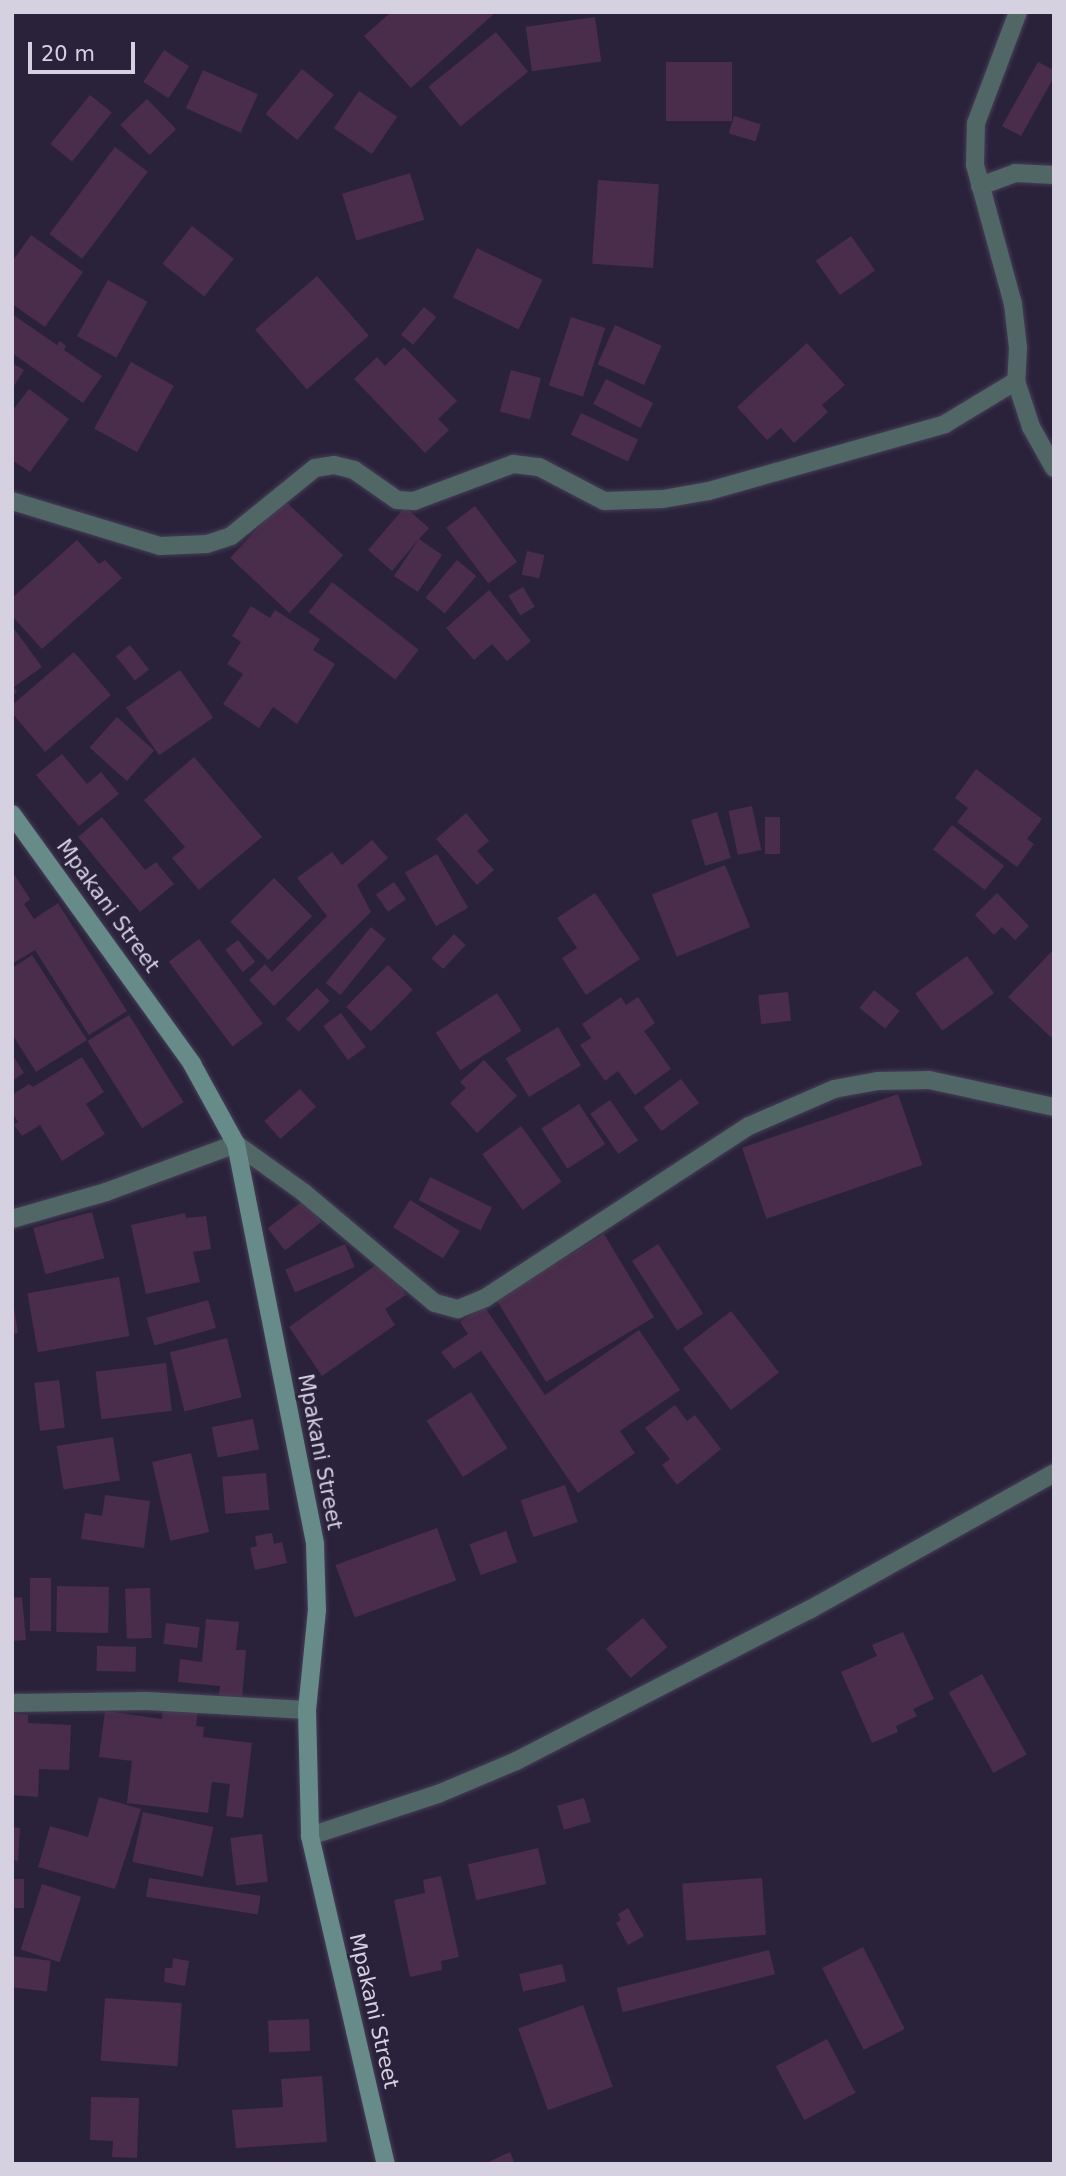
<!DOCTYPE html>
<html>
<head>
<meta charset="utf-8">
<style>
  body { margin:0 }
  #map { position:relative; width:1066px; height:2176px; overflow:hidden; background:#2a223b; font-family:"DejaVu Sans",sans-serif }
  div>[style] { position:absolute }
  .building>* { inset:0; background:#492d4a; transform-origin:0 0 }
  .roads { filter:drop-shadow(0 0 2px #453e56) drop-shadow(0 0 2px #453e56) }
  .street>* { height:18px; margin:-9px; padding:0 9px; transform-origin:9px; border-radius:9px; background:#506765 }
  .secondary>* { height:18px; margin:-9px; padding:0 9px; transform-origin:9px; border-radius:9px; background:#668b88 }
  span { translate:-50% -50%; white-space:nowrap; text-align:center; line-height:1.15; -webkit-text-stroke:5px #2a223b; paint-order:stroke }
  .street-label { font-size:21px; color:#d5d1e1 }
  .frame { position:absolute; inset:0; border:14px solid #d5d1e1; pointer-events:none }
  .scale { position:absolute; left:28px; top:42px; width:107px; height:32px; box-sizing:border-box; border:4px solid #d5d1e1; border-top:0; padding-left:9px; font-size:21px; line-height:24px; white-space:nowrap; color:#d5d1e1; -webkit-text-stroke:5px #2a223b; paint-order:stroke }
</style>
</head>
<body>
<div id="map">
  <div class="building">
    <div style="clip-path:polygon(391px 12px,496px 12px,411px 88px,364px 36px)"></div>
    <div style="left:595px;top:17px;width:45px;height:70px;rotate:82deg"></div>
    <div style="left:496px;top:32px;width:51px;height:87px;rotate:51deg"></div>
    <div style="left:164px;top:50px;width:30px;height:38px;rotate:33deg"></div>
    <div style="left:666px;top:62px;width:66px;height:59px"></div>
    <div style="clip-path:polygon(1038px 62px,1054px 70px,1054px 77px,1021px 136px,1002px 126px)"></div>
    <div style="left:302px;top:69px;width:41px;height:58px;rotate:39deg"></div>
    <div style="left:203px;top:70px;width:60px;height:42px;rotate:24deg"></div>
    <div style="left:359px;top:91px;width:46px;height:45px;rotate:34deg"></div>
    <div style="left:90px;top:95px;width:28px;height:63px;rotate:39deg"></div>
    <div style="left:147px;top:99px;width:42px;height:37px;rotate:46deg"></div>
    <div style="left:734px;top:116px;width:28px;height:18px;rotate:17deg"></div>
    <div style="left:115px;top:147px;width:41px;height:109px;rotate:37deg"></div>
    <div style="left:410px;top:173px;width:49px;height:71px;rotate:73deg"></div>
    <div style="left:598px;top:180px;width:61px;height:84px;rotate:4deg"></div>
    <div style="left:192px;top:226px;width:53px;height:48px;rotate:38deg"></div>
    <div style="clip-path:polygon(31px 235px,83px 272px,45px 327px,12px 304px,12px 262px)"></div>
    <div style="left:851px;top:236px;width:42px;height:43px;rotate:55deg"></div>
    <div style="left:477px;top:248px;width:73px;height:55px;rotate:26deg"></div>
    <div style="left:317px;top:276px;width:79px;height:82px;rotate:49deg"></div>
    <div style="left:108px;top:280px;width:45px;height:64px;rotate:29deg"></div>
    <div style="left:424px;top:307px;width:16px;height:36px;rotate:40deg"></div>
    <div style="clip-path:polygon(12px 314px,57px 345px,60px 341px,66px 346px,64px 350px,102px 376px,83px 403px,12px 353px)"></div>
    <div style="left:571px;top:317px;width:36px;height:72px;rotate:18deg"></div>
    <div style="left:615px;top:325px;width:51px;height:43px;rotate:24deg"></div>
    <div style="clip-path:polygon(807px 343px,845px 385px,822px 405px,828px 412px,794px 443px,781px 428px,767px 440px,737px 407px)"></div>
    <div style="clip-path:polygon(404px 347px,457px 401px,438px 419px,449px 430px,425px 453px,354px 379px,377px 357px,385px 366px)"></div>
    <div style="left:131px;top:362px;width:49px;height:76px;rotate:29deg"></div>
    <div style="clip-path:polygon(12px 363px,24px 370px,12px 389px)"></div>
    <div style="left:511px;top:370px;width:31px;height:43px;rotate:15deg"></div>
    <div style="left:606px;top:379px;width:53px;height:28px;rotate:27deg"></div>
    <div style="clip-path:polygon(29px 389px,69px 419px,30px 472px,12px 460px,12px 411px)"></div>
    <div style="left:581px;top:413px;width:63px;height:24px;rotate:25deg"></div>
    <div style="left:284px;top:500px;width:81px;height:79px;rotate:43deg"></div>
    <div style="left:475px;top:506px;width:70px;height:36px;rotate:53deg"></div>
    <div style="clip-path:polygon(405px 507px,429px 528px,419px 539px,442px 555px,418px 592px,394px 576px,419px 539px,392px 571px,368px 550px)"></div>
    <div style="clip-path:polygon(77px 540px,99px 564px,105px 560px,122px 578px,42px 649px,12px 616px,12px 598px)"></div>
    <div style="left:527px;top:551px;width:18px;height:24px;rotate:13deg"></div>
    <div style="left:457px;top:560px;width:25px;height:49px;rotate:40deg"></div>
    <div style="left:332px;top:582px;width:110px;height:38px;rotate:38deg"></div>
    <div style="left:523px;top:587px;width:23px;height:17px;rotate:59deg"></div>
    <div style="clip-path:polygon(489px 590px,531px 641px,507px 661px,492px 644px,474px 660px,446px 628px)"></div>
    <div style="clip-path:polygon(251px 606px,270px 618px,275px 610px,320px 639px,313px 650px,335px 664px,297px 724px,273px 707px,259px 728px,223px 704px,243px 674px,227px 664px,241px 642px,232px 636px)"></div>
    <div style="clip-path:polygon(12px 626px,42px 667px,14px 687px,17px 692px,12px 696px)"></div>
    <div style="left:130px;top:645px;width:31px;height:18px;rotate:52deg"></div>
    <div style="clip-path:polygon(74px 652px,111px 695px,45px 752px,12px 713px,12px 705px)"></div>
    <div style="left:180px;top:670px;width:58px;height:66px;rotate:55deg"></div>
    <div style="left:117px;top:717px;width:50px;height:41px;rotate:42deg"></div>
    <div style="clip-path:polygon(62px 754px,87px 784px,101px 772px,119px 794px,79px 826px,36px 775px)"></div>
    <div style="clip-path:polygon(194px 757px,262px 837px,199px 890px,172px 858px,185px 847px,144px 800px)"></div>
    <div style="clip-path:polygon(976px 769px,1042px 819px,1027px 839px,1034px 844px,1017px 867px,957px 822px,968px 808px,955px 798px)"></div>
    <div style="left:752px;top:806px;width:45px;height:24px;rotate:78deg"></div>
    <div style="left:717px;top:812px;width:48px;height:27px;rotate:73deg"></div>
    <div style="clip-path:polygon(466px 813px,489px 841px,477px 851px,494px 870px,477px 885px,436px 839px)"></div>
    <div style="clip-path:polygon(102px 817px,145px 870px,156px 862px,174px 884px,140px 912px,78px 837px)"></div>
    <div style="left:765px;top:817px;width:15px;height:37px"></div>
    <div style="left:952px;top:825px;width:66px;height:31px;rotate:38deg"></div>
    <div style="clip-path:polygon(372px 840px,388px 858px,357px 885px,371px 912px,274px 1006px,249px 980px,265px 964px,272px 972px,327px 916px,297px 878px,332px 852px,342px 865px)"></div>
    <div style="left:437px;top:854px;width:62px;height:37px;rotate:60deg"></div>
    <div style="left:725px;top:865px;width:67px;height:79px;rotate:68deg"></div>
    <div style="clip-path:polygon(12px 871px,30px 899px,24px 904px,34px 919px,58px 903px,127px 1011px,89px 1035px,35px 950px,12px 964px)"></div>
    <div style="left:274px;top:878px;width:54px;height:62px;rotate:45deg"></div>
    <div style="left:394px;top:882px;width:21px;height:22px;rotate:55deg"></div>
    <div style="clip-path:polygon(595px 893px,640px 959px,586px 995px,562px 958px,577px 948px,557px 918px)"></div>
    <div style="clip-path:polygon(997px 893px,1029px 926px,1015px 940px,1002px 927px,994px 935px,975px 915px)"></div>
    <div style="left:371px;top:927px;width:19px;height:72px;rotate:39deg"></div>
    <div style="left:454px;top:934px;width:16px;height:33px;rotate:43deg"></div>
    <div style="left:199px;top:939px;width:106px;height:38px;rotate:53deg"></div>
    <div style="left:238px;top:940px;width:28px;height:16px;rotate:52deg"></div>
    <div style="clip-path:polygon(1054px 949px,1054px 1040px,1008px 997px)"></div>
    <div style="clip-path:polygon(32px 955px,87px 1040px,36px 1072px,12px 1034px,12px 968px)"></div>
    <div style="left:967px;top:956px;width:46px;height:64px;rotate:54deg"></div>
    <div style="left:388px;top:965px;width:35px;height:59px;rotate:45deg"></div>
    <div style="left:317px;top:988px;width:18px;height:44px;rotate:45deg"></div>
    <div style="left:874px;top:990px;width:33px;height:23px;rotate:39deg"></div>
    <div style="left:788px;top:992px;width:29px;height:30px;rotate:84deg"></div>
    <div style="left:497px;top:993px;width:45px;height:73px;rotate:57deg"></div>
    <div style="clip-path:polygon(621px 997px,626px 1005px,638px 997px,655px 1023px,644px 1031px,671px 1069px,635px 1095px,618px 1071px,605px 1081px,580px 1045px,591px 1038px,582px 1024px)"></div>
    <div style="left:341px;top:1013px;width:42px;height:22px;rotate:54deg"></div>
    <div style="left:129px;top:1015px;width:103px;height:49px;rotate:58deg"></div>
    <div style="left:558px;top:1027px;width:45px;height:61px;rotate:59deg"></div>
    <div style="clip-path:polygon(12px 1054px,24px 1073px,12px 1081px)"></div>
    <div style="clip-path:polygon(82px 1057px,104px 1092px,86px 1104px,105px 1134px,62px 1161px,40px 1125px,22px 1136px,14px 1125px,18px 1122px,12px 1112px,12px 1095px,29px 1084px,33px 1087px)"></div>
    <div style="clip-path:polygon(484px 1060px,517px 1096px,477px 1133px,450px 1103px,466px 1088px,460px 1082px)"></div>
    <div style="left:681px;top:1079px;width:30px;height:47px;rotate:53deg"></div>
    <div style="left:300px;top:1089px;width:24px;height:48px;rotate:48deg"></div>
    <div style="left:898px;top:1094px;width:75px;height:165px;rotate:71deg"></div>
    <div style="left:610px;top:1100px;width:49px;height:24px;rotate:55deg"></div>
    <div style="left:579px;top:1104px;width:48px;height:45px;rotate:57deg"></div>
    <div style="left:521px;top:1126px;width:69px;height:48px;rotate:54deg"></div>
    <div style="left:430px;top:1177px;width:69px;height:26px;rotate:26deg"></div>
    <div style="left:304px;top:1200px;width:28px;height:46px;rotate:52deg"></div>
    <div style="left:410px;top:1200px;width:59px;height:32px;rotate:32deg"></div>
    <div style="left:92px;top:1212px;width:48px;height:61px;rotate:75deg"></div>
    <div style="clip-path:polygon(185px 1213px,186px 1218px,206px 1216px,211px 1249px,193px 1252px,200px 1282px,146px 1294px,131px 1225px)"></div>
    <div style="left:604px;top:1234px;width:97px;height:126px;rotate:59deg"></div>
    <div style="left:345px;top:1244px;width:25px;height:65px;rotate:67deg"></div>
    <div style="left:658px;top:1244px;width:83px;height:31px;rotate:57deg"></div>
    <div style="clip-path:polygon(383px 1260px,406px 1295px,385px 1309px,395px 1325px,322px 1376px,289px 1327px)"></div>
    <div style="left:119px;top:1277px;width:60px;height:93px;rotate:80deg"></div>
    <div style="clip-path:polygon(12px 1294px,18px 1333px,12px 1334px)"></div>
    <div style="left:208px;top:1300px;width:29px;height:64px;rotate:74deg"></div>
    <div style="clip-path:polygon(484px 1306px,545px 1395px,639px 1330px,680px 1390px,620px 1431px,635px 1453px,578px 1493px,481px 1351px,454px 1369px,441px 1352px,468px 1334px,460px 1322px)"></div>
    <div style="left:731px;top:1311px;width:78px;height:61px;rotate:52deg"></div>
    <div style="left:227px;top:1338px;width:61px;height:59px;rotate:76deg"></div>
    <div style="left:166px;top:1363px;width:48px;height:71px;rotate:83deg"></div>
    <div style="left:59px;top:1380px;width:48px;height:25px;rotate:83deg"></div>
    <div style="left:471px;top:1392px;width:67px;height:53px;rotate:57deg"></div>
    <div style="clip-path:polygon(675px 1405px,687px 1421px,695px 1415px,721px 1449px,677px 1485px,662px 1465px,670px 1459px,645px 1428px)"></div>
    <div style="left:253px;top:1419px;width:31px;height:42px;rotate:79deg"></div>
    <div style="left:113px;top:1437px;width:44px;height:57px;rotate:81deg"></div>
    <div style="left:191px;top:1453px;width:81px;height:40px;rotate:77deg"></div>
    <div style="left:266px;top:1473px;width:37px;height:44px;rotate:85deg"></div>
    <div style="left:565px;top:1485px;width:39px;height:47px;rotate:71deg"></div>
    <div style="clip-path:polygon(105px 1495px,150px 1501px,144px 1548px,81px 1539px,85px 1513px,102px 1516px)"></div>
    <div style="left:437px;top:1528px;width:56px;height:108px;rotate:70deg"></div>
    <div style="left:506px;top:1531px;width:33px;height:39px;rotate:70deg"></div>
    <div style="clip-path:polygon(272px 1533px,274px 1544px,282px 1542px,287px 1563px,255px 1570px,250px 1548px,257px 1546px,255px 1536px)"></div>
    <div style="left:30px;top:1578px;width:21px;height:53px"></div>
    <div style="left:57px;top:1586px;width:52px;height:46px;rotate:1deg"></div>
    <div style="left:150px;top:1588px;width:50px;height:25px;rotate:88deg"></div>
    <div style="clip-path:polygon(22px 1597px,26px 1640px,12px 1641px,12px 1598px)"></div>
    <div style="left:643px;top:1618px;width:38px;height:48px;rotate:50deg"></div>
    <div style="clip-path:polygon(206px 1619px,239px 1622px,236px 1650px,246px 1650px,242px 1698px,219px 1695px,220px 1686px,178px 1682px,180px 1659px,202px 1662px)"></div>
    <div style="left:166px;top:1623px;width:34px;height:21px;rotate:7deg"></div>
    <div style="clip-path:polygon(903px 1632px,934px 1699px,913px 1709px,917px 1716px,896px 1726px,898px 1732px,872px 1743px,841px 1672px,877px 1656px,872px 1645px)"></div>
    <div style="left:97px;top:1646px;width:39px;height:25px;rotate:1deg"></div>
    <div style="left:982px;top:1674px;width:92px;height:38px;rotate:61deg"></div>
    <div style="clip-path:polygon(163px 1705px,198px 1710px,196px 1726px,204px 1727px,203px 1737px,252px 1743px,243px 1818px,226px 1816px,230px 1784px,212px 1782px,208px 1813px,127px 1803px,132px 1761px,99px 1757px,105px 1711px,162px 1719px)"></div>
    <div style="clip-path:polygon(12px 1714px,28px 1715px,28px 1723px,71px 1725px,69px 1770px,39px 1769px,38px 1797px,12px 1795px)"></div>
    <div style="clip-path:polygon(99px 1797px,141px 1809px,115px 1889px,38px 1867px,50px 1826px,88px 1837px)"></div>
    <div style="left:584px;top:1798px;width:25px;height:28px;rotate:74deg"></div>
    <div style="left:143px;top:1812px;width:72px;height:51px;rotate:12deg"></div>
    <div style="clip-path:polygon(12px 1827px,20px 1828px,18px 1861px,12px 1860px)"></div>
    <div style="left:262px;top:1834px;width:48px;height:32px;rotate:83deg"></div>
    <div style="left:538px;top:1848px;width:37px;height:72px;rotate:77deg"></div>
    <div style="clip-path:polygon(441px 1876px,459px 1957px,441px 1961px,442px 1970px,410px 1977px,394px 1900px,425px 1893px,423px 1880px)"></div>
    <div style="left:149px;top:1878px;width:113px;height:19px;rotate:9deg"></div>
    <div style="left:762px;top:1878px;width:57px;height:80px;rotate:86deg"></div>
    <div style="left:12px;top:1879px;width:12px;height:29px"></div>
    <div style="left:42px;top:1884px;width:41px;height:69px;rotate:18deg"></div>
    <div style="clip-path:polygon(628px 1908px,644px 1936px,628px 1945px,616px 1923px,621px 1920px,618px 1914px)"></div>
    <div style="left:863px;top:1947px;width:92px;height:46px;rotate:63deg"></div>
    <div style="left:769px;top:1950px;width:25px;height:157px;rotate:76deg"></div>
    <div style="left:12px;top:1956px;width:39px;height:31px;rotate:7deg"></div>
    <div style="clip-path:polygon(173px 1958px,189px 1961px,185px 1986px,164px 1982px,165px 1968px,172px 1968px)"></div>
    <div style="left:562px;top:1964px;width:18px;height:44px;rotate:77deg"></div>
    <div style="left:105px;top:1998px;width:77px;height:63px;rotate:4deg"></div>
    <div style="left:583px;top:2005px;width:87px;height:69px;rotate:70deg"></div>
    <div style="left:309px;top:2019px;width:32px;height:41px;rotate:88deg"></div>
    <div style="left:827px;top:2039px;width:61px;height:58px;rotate:62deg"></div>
    <div style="clip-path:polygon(322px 2076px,327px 2142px,236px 2148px,232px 2110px,283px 2107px,281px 2079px)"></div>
    <div style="clip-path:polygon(91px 2097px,139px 2098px,137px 2158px,112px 2157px,113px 2141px,90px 2140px)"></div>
    <div style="clip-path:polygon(510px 2152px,515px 2164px,484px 2164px)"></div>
  </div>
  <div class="roads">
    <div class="street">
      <div style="left:1018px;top:12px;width:119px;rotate:110.7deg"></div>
      <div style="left:976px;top:123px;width:42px;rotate:91.4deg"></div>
      <div style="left:975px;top:165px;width:144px;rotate:74.7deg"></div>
      <div style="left:1013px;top:304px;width:44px;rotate:83.5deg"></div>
      <div style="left:1018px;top:348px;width:33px;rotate:93deg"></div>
      <div style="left:1016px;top:381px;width:48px;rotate:71.9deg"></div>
      <div style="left:1031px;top:427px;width:47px;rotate:60.7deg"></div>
      <div style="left:980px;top:186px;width:37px;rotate:-20deg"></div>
      <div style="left:1015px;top:173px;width:39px;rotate:3deg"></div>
      <div style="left:12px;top:501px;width:155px;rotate:16.9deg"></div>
      <div style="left:160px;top:546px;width:47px;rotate:-2.4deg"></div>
      <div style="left:207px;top:544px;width:25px;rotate:-18deg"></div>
      <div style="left:231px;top:536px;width:108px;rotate:-39deg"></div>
      <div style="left:315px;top:468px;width:19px;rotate:-9deg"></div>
      <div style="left:334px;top:465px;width:21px;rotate:14deg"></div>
      <div style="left:354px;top:470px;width:52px;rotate:34.9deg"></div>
      <div style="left:397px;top:500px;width:17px;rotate:3deg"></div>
      <div style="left:414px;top:501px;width:106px;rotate:-20.5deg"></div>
      <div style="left:513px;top:464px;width:26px;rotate:7deg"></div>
      <div style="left:539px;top:467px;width:73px;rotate:27.6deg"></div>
      <div style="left:604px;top:501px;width:59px;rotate:-1.9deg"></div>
      <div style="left:663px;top:499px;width:47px;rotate:-9.9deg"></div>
      <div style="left:709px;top:491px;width:245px;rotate:-15.8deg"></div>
      <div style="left:945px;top:424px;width:83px;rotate:-31.2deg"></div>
      <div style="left:12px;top:1219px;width:98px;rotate:-16deg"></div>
      <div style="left:106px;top:1192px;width:139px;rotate:-20.3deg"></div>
      <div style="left:236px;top:1144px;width:82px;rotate:35.6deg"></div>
      <div style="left:303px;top:1192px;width:172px;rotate:40.1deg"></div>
      <div style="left:435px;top:1303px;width:24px;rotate:15deg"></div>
      <div style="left:458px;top:1309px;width:29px;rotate:-22deg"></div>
      <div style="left:485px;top:1298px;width:315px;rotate:-33.1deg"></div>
      <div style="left:749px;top:1126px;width:93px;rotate:-23.5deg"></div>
      <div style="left:834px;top:1089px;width:45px;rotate:-10.3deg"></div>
      <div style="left:878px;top:1081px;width:51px;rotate:-1.1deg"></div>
      <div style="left:929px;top:1080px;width:128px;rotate:12.2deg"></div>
      <div style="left:12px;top:1703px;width:135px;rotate:-0.8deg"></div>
      <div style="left:147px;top:1701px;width:160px;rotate:3.2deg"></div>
      <div style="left:310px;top:1836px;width:135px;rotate:-18.2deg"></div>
      <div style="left:438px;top:1794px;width:85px;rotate:-22.9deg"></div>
      <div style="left:516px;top:1761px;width:330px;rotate:-27.3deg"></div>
      <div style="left:809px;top:1610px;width:281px;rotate:-29.2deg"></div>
    </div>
    <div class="secondary">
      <div style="left:12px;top:814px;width:308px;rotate:54.2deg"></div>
      <div style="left:192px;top:1064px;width:91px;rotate:61.2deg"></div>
      <div style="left:236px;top:1144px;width:408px;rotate:78.8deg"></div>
      <div style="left:315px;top:1544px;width:66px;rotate:88.3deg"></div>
      <div style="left:317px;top:1610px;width:100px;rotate:95.7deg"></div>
      <div style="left:307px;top:1710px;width:126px;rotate:88.6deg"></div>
      <div style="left:310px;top:1836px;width:337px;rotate:77deg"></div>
    </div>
  </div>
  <div class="street-label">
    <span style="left:108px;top:906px;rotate:54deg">Mpakani Street</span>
    <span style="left:320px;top:1452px;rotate:79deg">Mpakani Street</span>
    <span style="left:374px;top:2011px;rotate:77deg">Mpakani Street</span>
  </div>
  <div class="frame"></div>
  <div class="scale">20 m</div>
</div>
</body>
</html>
